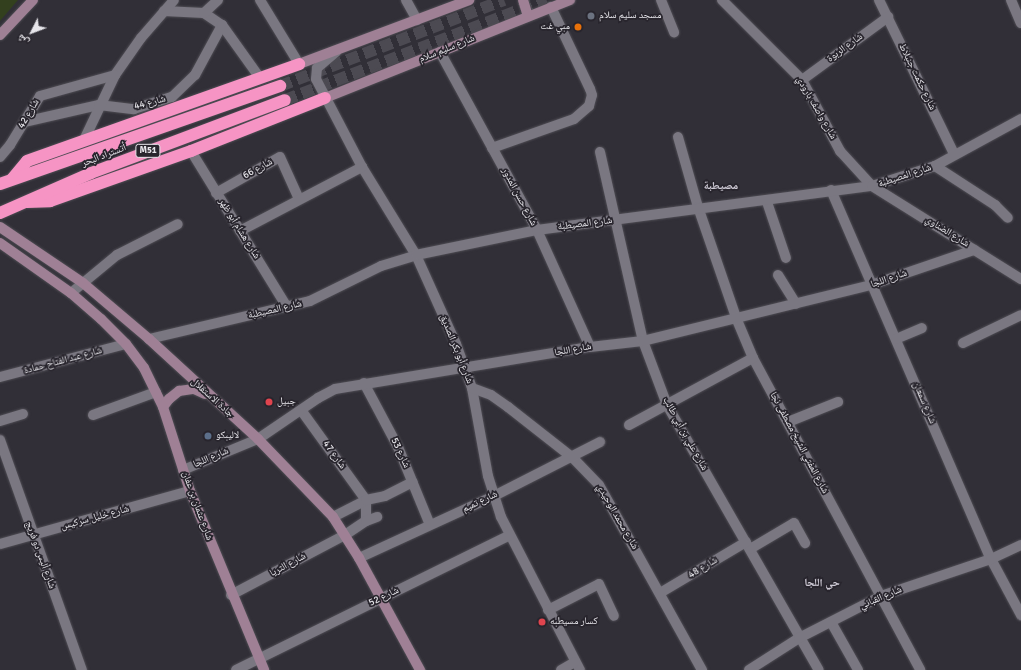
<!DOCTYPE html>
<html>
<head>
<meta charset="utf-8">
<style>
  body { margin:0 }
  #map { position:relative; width:1021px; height:670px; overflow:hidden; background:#312f37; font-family:Signika,"Noto Naskh Arabic",sans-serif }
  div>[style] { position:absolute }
  .green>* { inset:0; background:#33401e }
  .highway-tunnel>* { height:12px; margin-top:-6px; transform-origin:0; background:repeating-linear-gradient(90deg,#4c4a52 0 12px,transparent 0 18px) }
  .roads { filter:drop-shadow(0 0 1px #4f4d54) drop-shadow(0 0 1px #4f4d54) }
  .street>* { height:10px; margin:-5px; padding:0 5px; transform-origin:5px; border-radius:5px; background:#7a7781 }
  .secondary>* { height:10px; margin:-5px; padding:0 5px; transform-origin:5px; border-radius:5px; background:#9f8095 }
  .highway>* { height:12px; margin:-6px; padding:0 6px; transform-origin:6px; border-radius:6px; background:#f694c4 }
  .dots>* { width:11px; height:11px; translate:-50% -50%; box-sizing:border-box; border:2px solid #28252d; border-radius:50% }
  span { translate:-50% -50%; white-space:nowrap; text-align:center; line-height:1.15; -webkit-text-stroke:3.5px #28252d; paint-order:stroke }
  .shield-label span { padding:1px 3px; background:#28252d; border:1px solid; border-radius:3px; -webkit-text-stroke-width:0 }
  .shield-label { font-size:9px; color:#e7e6eb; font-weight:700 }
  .poi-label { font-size:10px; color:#e7e6eb }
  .left { translate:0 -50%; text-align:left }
  .right { translate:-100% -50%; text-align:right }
  .street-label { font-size:10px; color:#e7e6eb }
  .neighbourhood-label { font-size:11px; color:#cfcbd6; font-weight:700 }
  .north { position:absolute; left:12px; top:12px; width:40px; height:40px; -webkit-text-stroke:3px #28252d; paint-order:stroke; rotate:228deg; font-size:11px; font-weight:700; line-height:16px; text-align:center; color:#e7e6eb }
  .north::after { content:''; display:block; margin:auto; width:14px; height:18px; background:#e7e6eb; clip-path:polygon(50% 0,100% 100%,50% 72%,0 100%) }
</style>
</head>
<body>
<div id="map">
  <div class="green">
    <div style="clip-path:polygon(0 0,18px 0,0 21px)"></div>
  </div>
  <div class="highway-tunnel">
    <div style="left:280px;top:86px;width:240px;rotate:-21deg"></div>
    <div style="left:285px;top:100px;width:280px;rotate:-21deg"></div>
  </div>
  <div class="roads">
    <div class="street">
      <div style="left:260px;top:0;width:75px;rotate:58.6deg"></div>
      <div style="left:406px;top:0;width:23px;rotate:61deg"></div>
      <div style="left:661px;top:0;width:35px;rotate:68deg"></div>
      <div style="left:722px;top:0;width:113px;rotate:45deg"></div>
      <div style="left:802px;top:80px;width:81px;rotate:61.8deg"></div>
      <div style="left:840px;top:151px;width:47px;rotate:47.6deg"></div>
      <div style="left:872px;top:186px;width:176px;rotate:32deg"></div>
      <div style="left:879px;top:0;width:171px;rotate:64deg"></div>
      <div style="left:1011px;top:0;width:25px;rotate:67deg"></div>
      <div style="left:164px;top:11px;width:40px;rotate:2.9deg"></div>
      <div style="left:204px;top:13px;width:22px;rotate:34deg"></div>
      <div style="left:204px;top:13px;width:19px;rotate:-43deg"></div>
      <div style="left:336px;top:52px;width:25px;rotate:140deg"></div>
      <div style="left:317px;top:68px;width:11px;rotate:95deg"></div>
      <div style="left:316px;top:79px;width:99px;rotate:62.4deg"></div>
      <div style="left:362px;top:167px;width:103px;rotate:58.5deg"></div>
      <div style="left:416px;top:255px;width:98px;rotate:65.8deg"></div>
      <div style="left:456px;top:344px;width:47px;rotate:70deg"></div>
      <div style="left:472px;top:388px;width:89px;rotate:79.7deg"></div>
      <div style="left:488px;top:476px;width:43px;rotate:72.4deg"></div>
      <div style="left:501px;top:517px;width:172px;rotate:62.7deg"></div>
      <div style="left:440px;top:52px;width:203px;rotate:61.4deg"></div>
      <div style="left:537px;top:230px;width:128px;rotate:65.6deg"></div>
      <div style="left:802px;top:80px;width:107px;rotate:-36.2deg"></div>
      <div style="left:24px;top:122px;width:77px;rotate:-12.8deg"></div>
      <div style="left:99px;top:105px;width:35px;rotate:7deg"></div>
      <div style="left:134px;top:109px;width:40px;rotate:-18deg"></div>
      <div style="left:172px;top:97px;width:32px;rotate:-44deg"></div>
      <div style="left:195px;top:75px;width:57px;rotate:-61.6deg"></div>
      <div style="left:222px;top:25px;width:65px;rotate:54.4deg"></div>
      <div style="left:678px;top:137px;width:73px;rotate:74.1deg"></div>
      <div style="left:698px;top:207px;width:120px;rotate:71deg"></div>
      <div style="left:737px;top:320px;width:41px;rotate:67.2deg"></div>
      <div style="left:753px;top:358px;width:354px;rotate:61.8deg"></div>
      <div style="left:84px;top:140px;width:72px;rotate:-64.5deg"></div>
      <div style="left:115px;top:75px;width:45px;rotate:-54.9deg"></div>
      <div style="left:141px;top:38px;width:50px;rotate:-49deg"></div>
      <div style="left:492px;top:148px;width:87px;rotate:-19.5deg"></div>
      <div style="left:574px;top:119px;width:20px;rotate:-41deg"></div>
      <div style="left:589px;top:106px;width:11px;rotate:-75deg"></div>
      <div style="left:592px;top:95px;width:6px;rotate:-108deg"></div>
      <div style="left:590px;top:89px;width:91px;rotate:-115.4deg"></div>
      <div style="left:191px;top:151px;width:183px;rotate:58.4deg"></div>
      <div style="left:600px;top:152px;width:194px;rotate:77.2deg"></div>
      <div style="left:643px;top:341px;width:68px;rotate:69.4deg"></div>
      <div style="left:667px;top:405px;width:305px;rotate:60.2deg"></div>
      <div style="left:0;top:157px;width:16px;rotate:-50deg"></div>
      <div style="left:10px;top:145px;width:57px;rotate:-58.5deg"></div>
      <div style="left:40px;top:96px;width:78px;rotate:-15.6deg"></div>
      <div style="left:935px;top:166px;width:72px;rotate:33deg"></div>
      <div style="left:995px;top:205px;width:18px;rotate:45deg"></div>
      <div style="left:831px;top:190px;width:402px;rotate:66.6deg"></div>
      <div style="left:991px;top:559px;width:64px;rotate:61.8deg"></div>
      <div style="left:216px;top:193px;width:73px;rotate:-29.4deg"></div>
      <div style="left:280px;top:157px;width:46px;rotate:65.7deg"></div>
      <div style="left:767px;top:202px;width:59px;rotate:71.3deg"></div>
      <div style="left:240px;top:231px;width:138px;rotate:-27.7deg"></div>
      <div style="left:778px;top:275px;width:34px;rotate:58deg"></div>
      <div style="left:71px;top:293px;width:60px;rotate:-39.6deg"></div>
      <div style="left:117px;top:255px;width:68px;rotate:-26.9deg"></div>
      <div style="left:149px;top:339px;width:165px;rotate:-13.3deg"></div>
      <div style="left:310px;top:301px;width:79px;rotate:-26.2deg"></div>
      <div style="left:381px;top:266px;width:37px;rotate:-17deg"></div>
      <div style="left:416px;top:255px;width:124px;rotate:-11.7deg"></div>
      <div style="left:537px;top:230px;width:338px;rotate:-7.5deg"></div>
      <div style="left:872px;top:186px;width:66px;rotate:-17.6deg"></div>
      <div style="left:935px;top:166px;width:98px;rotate:-28.7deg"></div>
      <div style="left:896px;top:339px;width:28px;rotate:-23deg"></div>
      <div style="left:963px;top:343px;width:64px;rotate:-25.8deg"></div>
      <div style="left:0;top:377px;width:130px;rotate:-14.7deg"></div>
      <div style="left:364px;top:383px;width:72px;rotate:62deg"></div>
      <div style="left:398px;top:447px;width:84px;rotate:67.7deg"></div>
      <div style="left:472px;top:388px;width:20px;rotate:20deg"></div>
      <div style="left:491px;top:395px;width:21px;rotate:35deg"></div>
      <div style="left:508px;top:407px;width:83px;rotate:38.1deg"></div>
      <div style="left:573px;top:458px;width:37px;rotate:46deg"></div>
      <div style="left:599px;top:485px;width:212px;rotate:60.9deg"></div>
      <div style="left:301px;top:410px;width:111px;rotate:54.2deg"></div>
      <div style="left:366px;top:500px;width:21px;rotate:90deg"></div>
      <div style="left:93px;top:415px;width:67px;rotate:-20.1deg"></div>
      <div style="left:0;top:421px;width:24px;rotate:-17deg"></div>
      <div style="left:788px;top:422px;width:54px;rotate:-21.8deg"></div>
      <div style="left:629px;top:425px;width:141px;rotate:-28.4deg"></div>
      <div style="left:0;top:440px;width:244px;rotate:70.4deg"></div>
      <div style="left:183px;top:470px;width:81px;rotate:-22.5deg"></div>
      <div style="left:258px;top:439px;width:73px;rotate:-34.3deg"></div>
      <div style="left:318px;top:398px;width:19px;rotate:-28deg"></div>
      <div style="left:335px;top:389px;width:258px;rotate:-9.4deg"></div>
      <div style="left:590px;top:347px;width:53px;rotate:-6.5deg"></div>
      <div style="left:643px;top:341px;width:235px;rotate:-13.8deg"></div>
      <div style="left:871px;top:285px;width:109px;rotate:-18.8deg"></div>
      <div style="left:333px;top:517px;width:37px;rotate:-27deg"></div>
      <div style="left:366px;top:500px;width:19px;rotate:-12deg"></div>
      <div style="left:385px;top:496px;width:31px;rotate:-27deg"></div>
      <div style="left:0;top:544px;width:197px;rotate:-15.6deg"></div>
      <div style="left:750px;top:549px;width:51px;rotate:-30.6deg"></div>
      <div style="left:794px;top:523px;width:23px;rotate:61deg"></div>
      <div style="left:359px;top:558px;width:149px;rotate:-24.7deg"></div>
      <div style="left:494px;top:496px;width:119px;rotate:-27deg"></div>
      <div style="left:660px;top:593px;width:100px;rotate:-30.7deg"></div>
      <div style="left:231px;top:595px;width:129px;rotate:-27.8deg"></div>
      <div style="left:345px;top:535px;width:25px;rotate:-34deg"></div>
      <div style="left:366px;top:521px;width:12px;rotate:-20deg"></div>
      <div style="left:548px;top:610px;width:57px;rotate:-27deg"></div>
      <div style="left:599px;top:584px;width:35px;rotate:65deg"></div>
      <div style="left:831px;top:622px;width:55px;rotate:60.6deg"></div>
      <div style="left:236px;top:670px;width:305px;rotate:-26.2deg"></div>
      <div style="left:561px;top:670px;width:16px;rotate:-30deg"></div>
      <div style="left:749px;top:670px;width:59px;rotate:-32.6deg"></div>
      <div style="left:799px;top:638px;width:92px;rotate:-27.1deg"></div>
      <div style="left:881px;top:596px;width:116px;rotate:-18.6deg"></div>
      <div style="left:991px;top:559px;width:33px;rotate:-25deg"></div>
    </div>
    <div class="secondary">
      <div style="left:523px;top:0;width:17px;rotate:73deg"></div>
      <div style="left:0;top:35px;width:48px;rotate:-46.7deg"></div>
      <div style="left:299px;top:64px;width:182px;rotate:-20.6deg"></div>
      <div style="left:325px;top:98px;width:264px;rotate:-21.8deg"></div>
      <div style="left:0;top:227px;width:100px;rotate:34deg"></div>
      <div style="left:83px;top:283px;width:87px;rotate:40.3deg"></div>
      <div style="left:149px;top:339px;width:148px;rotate:42.5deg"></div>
      <div style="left:258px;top:439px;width:108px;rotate:46.1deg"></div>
      <div style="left:333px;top:517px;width:49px;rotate:57.6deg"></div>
      <div style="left:359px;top:558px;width:128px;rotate:61.4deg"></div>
      <div style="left:0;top:243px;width:87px;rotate:35.2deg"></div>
      <div style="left:71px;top:293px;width:40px;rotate:41deg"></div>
      <div style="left:101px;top:319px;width:35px;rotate:45deg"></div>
      <div style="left:126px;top:344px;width:30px;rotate:53deg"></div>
      <div style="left:144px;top:368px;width:43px;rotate:64deg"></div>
      <div style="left:163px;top:407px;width:88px;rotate:72.2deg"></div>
      <div style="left:190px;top:491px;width:194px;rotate:67.5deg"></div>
      <div style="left:163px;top:407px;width:10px;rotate:-53deg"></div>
      <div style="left:169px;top:399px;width:13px;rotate:-39deg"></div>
      <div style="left:179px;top:391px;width:15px;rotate:-8deg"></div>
      <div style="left:194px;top:389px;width:12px;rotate:24deg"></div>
    </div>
    <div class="highway">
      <div style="left:12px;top:179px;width:23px;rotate:-50deg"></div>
      <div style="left:27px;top:161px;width:289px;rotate:-19.6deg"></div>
      <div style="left:0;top:184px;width:297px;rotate:-19.3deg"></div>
      <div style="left:27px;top:202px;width:23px;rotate:-2deg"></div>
      <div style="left:50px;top:201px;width:150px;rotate:-19.5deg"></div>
      <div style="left:191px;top:151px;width:144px;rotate:-21.6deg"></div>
      <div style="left:0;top:213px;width:99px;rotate:-23.7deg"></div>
      <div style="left:91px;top:173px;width:207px;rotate:-20.6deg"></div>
    </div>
  </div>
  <div class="dots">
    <div style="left:591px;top:16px;background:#6b7280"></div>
    <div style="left:578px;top:27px;background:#e8710a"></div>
    <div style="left:269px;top:402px;background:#e0444e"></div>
    <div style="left:208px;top:436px;background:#5c6f8a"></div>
    <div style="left:542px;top:622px;background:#e0444e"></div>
  </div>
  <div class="shield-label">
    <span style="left:148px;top:151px">M51</span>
  </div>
  <div class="poi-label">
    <span class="left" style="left:599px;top:16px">مسجد سليم سلام</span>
    <span class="right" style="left:570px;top:27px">مبي غت</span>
    <span class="left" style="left:277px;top:402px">جبيل</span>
    <span class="left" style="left:216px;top:436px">لاليبكو</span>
    <span class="left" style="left:550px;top:622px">كسار مسيطبه</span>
  </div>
  <div class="street-label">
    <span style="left:845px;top:48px;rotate:-36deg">شارع الربوة</span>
    <span style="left:447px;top:49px;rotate:-22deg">شارع سليم سلام</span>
    <span style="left:917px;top:77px;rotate:64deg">شارع حكمت جنبلاط</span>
    <span style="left:150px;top:103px;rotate:-15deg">شارع 44</span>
    <span style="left:816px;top:108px;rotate:60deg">شارع واصف بارودي</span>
    <span style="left:29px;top:114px;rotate:-59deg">شارع 42</span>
    <span style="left:104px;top:156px;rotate:-21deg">أتستراد البحر</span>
    <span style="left:258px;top:169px;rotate:-29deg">شارع 66</span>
    <span style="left:905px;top:176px;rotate:-18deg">شارع المصيطبة</span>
    <span style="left:519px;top:197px;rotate:62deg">شارع حسن المدور</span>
    <span style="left:585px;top:224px;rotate:-7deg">شارع المصيطبة</span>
    <span style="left:239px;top:229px;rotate:58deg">شارع هشام أبو ظهر</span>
    <span style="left:947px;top:232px;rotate:32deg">شارع الضناوي</span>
    <span style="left:889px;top:279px;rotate:-19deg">شارع اللجا</span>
    <span style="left:275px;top:310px;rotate:-13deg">شارع المصيطبة</span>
    <span style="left:456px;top:349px;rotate:68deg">شارع أبو بكر الصديق</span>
    <span style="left:573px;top:350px;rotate:-10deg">شارع اللجا</span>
    <span style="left:63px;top:361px;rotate:-15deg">شارع عبد الفتاح حمادة</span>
    <span style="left:212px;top:398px;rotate:42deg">جادة الاستقلال</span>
    <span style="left:924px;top:403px;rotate:67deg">شارع سمعان</span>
    <span style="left:685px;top:434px;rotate:61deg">شارع علي بن أبي طالب</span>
    <span style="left:799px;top:443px;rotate:62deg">شارع المفتي الشيخ مصطفى نجا</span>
    <span style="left:400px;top:453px;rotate:65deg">شارع 53</span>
    <span style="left:334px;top:455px;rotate:54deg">شارع 47</span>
    <span style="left:211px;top:458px;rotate:-23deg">شارع اللجا</span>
    <span style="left:480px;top:502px;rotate:-25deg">شارع تميم</span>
    <span style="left:197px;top:506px;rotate:70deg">شارع عثمان بن عفان</span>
    <span style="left:617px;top:517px;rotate:60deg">شارع محمد الوحيدي</span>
    <span style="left:95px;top:518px;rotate:-15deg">شارع خليل سركيس</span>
    <span style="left:40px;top:555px;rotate:70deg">شارع أليس دو فريج</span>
    <span style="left:288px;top:565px;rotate:-28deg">شارع الثريا</span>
    <span style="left:703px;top:568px;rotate:-31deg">شارع 48</span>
    <span style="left:384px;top:597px;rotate:-26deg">شارع 52</span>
    <span style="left:881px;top:598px;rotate:-23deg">شارع القباني</span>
  </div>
  <div class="neighbourhood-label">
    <span style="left:721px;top:186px">مصيطبة</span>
    <span style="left:822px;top:583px">حي اللجا</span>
  </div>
  <div class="north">ش</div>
</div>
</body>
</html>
